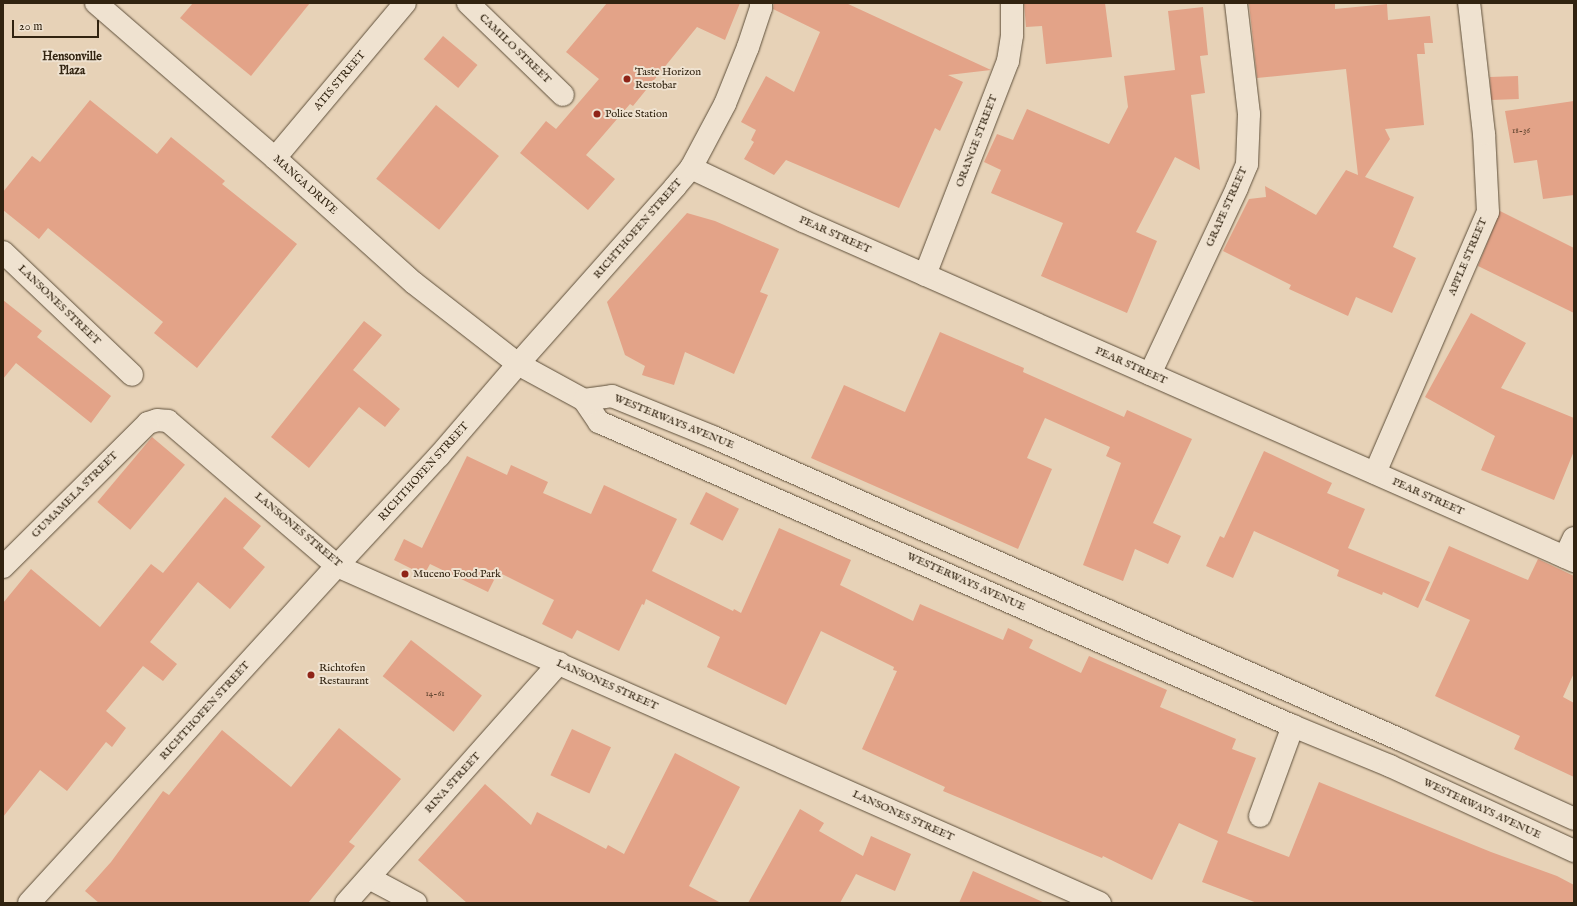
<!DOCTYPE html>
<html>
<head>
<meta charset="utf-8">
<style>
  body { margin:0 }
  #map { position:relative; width:1577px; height:906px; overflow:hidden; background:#e7d2b7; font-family:"IM FELL English",serif }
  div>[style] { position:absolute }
  .building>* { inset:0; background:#e3a388; transform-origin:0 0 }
  .roads { filter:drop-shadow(0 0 1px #5e4f3a) drop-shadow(0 0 1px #5e4f3a) }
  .minor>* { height:22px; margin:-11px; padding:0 11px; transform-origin:11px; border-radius:11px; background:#efe2d0 }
  .dots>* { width:11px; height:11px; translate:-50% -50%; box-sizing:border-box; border:2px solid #efe2d0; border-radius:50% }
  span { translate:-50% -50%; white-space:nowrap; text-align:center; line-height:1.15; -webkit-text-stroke:4px #efe2d0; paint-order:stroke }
  .number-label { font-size:9px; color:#5e432e }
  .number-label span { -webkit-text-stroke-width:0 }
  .street-label { font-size:11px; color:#312310 }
  .poi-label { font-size:11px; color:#312310 }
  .left { translate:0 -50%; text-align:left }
  .neighbourhood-label { font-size:12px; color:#312310; font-weight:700 }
  .frame { position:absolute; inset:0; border:4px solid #312310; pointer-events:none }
  .scale { position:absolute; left:12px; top:20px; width:87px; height:18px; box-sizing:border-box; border:2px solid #312310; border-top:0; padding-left:5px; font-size:12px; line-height:14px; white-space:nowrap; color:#312310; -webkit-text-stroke:3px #efe2d0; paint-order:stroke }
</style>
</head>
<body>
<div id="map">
  <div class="building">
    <div style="clip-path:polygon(193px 3px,310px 3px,251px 76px,180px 18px)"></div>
    <div style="clip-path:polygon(607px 3px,740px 3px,725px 40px,697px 27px,633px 106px,630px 104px,586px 155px,615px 179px,588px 210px,520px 153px,546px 121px,556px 129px,599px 79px,566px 52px)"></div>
    <div style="clip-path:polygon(774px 3px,846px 3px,991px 70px,948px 75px,963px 82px,940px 131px,935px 128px,899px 208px,786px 160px,774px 175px,744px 159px,754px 142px,751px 140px,756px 130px,741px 122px,766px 76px,794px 92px,820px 32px,773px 9px)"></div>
    <div style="clip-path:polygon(1024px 3px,1105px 3px,1112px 57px,1046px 64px,1042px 26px,1026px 27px)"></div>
    <div style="clip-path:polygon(1249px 3px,1335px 3px,1335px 9px,1387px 4px,1388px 20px,1430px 16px,1433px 43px,1424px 43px,1425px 54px,1417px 54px,1424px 125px,1385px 129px,1390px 139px,1365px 177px,1414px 197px,1393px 247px,1416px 258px,1392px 313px,1356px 297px,1348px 316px,1289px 289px,1291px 285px,1223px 251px,1249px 199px,1266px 197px,1265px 186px,1316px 215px,1346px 170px,1358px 175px,1346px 69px,1257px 78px)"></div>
    <div style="clip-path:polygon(1203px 7px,1208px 55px,1200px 56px,1205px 93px,1191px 95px,1200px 170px,1175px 157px,1136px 232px,1157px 241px,1127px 313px,1041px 276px,1063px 223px,991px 193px,1001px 170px,984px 162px,997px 134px,1013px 140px,1027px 109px,1109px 144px,1128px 107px,1124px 76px,1175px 70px,1168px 11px)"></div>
    <div style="left:443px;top:36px;width:45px;height:30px;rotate:40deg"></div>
    <div style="left:1518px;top:76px;width:23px;height:28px;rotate:88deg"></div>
    <div style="clip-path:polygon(90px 100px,157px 154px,171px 137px,225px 181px,222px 184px,297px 244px,197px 368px,154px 333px,163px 322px,48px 228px,39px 239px,3px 210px,3px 192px,32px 156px,40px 162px)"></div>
    <div style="clip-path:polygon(1574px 101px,1574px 195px,1543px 199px,1537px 160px,1514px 163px,1505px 111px)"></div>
    <div style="left:436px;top:105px;width:81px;height:95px;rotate:39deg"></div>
    <div style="clip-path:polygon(1500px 211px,1574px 248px,1574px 313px,1478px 266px)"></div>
    <div style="clip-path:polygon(687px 213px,715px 221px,779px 249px,760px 292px,768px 295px,734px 374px,685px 352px,674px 385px,642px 375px,645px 366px,625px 355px,607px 302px)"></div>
    <div style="clip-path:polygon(3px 300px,42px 331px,37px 337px,111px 396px,91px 423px,16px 363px,3px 379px)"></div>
    <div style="clip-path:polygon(1471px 313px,1526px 343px,1501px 388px,1574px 418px,1574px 451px,1554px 500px,1481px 470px,1495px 436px,1425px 397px)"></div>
    <div style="clip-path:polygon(364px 321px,382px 335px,353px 370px,400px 409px,385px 427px,359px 407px,309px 468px,271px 437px)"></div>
    <div style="clip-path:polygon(940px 332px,1024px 368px,1023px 372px,1124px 417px,1127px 410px,1192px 439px,1153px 523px,1181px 536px,1168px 564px,1135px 549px,1123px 581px,1083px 565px,1121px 463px,1106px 456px,1110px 447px,1045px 418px,1027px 458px,1052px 469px,1018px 549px,811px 458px,844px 385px,905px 412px)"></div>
    <div style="left:152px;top:437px;width:43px;height:85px;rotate:40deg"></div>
    <div style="clip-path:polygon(1264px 451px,1332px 483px,1327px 493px,1365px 509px,1348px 548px,1430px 582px,1418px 608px,1383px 592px,1382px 595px,1337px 576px,1339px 570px,1254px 531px,1233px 578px,1206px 566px,1220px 536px,1224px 538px)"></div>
    <div style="clip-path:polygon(467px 456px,507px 475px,511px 465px,548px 482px,543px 493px,591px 514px,604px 485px,677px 519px,652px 571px,733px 611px,734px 609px,741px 613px,779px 528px,851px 560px,840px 585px,913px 621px,920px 604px,1003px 640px,1008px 628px,1033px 640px,1029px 648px,1081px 673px,1089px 656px,1167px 690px,1160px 707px,1236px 739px,1232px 749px,1256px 758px,1227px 833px,1289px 857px,1319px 782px,1491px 852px,1557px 876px,1574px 885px,1574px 903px,1257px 903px,1202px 882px,1218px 841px,1179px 823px,1152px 880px,1103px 856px,1102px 858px,943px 791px,945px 787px,862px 749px,897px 671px,893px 670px,894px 667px,821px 631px,786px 705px,707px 667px,720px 637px,646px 599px,644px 605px,642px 604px,619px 651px,577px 630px,572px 639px,542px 624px,554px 600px,498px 572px,488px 592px,430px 564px,424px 575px,394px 560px,404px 539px,422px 548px)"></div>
    <div style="left:706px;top:492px;width:37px;height:36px;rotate:27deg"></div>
    <div style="clip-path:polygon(225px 497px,261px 526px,243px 548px,265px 567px,230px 609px,198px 582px,150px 642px,177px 664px,163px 681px,143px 666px,106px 711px,126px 728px,112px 747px,106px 742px,67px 791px,40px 770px,3px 817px,3px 603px,31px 569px,100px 627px,151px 564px,163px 573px)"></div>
    <div style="clip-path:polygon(1449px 546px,1528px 580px,1538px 559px,1574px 576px,1574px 673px,1563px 697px,1574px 703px,1574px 777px,1514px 749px,1520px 736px,1435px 696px,1470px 620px,1425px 600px)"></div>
    <div style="left:411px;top:640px;width:90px;height:46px;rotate:38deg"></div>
    <div style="clip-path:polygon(339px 728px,401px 779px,349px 842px,355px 846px,308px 903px,99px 903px,85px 891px,111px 862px,163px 791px,169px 795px,222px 730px,291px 787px)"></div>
    <div style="left:572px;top:729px;width:43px;height:51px;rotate:25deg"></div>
    <div style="clip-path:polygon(675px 753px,740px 787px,689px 886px,721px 903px,467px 903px,418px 860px,485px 784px,531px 825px,537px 812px,606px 849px,608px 845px,624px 854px)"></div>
    <div style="clip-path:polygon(800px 809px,824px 823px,819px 831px,863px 856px,871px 836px,911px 854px,895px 891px,856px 874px,840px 903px,748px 903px)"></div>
    <div style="clip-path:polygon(973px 871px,1045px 903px,959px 903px)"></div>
  </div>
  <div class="roads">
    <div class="minor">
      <div style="left:96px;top:3px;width:237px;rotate:40.9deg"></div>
      <div style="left:275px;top:158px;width:187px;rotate:42deg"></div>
      <div style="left:414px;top:283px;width:132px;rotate:37.9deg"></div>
      <div style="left:518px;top:364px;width:75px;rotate:28.6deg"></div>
      <div style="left:584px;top:400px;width:27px;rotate:56deg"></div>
      <div style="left:599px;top:422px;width:758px;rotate:23.66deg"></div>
      <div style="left:1293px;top:726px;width:105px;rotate:22.4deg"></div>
      <div style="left:1390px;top:766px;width:203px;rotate:24.8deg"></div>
      <div style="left:468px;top:3px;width:132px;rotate:44.1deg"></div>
      <div style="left:275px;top:158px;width:202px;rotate:-50deg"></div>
      <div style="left:691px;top:168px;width:124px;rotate:25.3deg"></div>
      <div style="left:803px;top:221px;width:843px;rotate:23.8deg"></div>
      <div style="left:3px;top:252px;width:178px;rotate:43.6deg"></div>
      <div style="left:925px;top:275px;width:230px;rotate:-68.8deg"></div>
      <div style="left:1008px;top:61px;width:26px;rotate:-81deg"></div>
      <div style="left:1012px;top:35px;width:32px;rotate:-90deg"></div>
      <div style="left:1150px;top:374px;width:205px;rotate:-64.9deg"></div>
      <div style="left:1237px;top:188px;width:26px;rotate:-67deg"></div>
      <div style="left:1247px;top:164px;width:50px;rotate:-87.7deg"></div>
      <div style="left:1249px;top:114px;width:112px;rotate:-96.7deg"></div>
      <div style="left:584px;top:400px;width:28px;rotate:-8deg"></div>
      <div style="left:612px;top:396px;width:109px;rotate:22.1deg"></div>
      <div style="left:713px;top:437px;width:752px;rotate:23.77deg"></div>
      <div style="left:1401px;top:740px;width:190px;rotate:24.5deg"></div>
      <div style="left:1375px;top:473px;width:284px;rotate:-66.6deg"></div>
      <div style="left:1488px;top:212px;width:78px;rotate:-92.9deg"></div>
      <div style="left:1484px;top:134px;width:132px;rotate:-96.5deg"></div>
      <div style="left:1565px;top:557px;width:21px;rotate:-65deg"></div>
      <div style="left:3px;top:567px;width:204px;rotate:-44.8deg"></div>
      <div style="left:148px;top:423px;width:9px;rotate:-18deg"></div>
      <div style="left:157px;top:420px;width:11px;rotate:5deg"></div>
      <div style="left:168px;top:421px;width:223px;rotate:40.6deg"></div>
      <div style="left:337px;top:566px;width:834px;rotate:23.83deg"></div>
      <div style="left:1260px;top:816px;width:96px;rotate:-69.9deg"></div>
      <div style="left:369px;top:878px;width:53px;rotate:28deg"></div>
      <div style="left:29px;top:903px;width:457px;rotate:-47.6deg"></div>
      <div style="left:337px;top:566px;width:150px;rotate:-47.2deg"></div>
      <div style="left:439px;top:456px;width:121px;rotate:-49.3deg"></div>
      <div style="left:518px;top:364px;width:237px;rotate:-48.4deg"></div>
      <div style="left:675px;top:187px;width:25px;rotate:-50deg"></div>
      <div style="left:691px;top:168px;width:72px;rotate:-62deg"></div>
      <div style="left:725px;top:104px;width:61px;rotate:-68deg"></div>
      <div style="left:748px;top:47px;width:41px;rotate:-71.6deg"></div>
      <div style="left:761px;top:8px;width:5px;rotate:-90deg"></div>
      <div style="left:346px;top:903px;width:321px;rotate:-48.4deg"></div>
    </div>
  </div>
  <div class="dots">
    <div style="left:627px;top:79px;background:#8f2418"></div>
    <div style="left:597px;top:114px;background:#8f2418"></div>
    <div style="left:405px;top:574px;background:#8f2418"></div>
    <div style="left:311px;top:675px;background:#8f2418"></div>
  </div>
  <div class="number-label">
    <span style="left:1521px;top:131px">18-36</span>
    <span style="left:435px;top:694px">14-61</span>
  </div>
  <div class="street-label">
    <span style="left:515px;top:49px;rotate:44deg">CAMILO STREET</span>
    <span style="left:340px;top:81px;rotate:-50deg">ATIS STREET</span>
    <span style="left:977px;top:141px;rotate:-69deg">ORANGE STREET</span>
    <span style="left:305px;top:185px;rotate:42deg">MANGA DRIVE</span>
    <span style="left:1227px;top:207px;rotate:-66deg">GRAPE STREET</span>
    <span style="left:638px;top:229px;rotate:-49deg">RICHTHOFEN STREET</span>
    <span style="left:835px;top:235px;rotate:24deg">PEAR STREET</span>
    <span style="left:1468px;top:257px;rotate:-67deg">APPLE STREET</span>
    <span style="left:59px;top:305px;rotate:44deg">LANSONES STREET</span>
    <span style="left:1131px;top:366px;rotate:24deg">PEAR STREET</span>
    <span style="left:674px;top:422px;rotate:22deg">WESTERWAYS AVENUE</span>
    <span style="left:424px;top:472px;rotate:-48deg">RICHTHOFEN STREET</span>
    <span style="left:75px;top:495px;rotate:-45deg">GUMAMELA STREET</span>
    <span style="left:1428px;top:497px;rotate:24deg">PEAR STREET</span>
    <span style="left:298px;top:530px;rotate:40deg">LANSONES STREET</span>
    <span style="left:966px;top:582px;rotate:24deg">WESTERWAYS AVENUE</span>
    <span style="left:607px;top:685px;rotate:24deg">LANSONES STREET</span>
    <span style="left:205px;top:711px;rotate:-48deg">RICHTHOFEN STREET</span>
    <span style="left:453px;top:783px;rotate:-48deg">RINA STREET</span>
    <span style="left:1482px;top:809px;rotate:25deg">WESTERWAYS AVENUE</span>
    <span style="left:903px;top:816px;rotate:24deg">LANSONES STREET</span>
  </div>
  <div class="poi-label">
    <span class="left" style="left:635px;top:79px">Taste Horizon<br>Restobar</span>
    <span class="left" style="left:605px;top:114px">Police Station</span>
    <span class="left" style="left:413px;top:574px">Muceno Food Park</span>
    <span class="left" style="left:319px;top:675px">Richtofen<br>Restaurant</span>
  </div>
  <div class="neighbourhood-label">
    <span style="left:72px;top:64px">Hensonville<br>Plaza</span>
  </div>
  <div class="frame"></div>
  <div class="scale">20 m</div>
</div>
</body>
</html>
